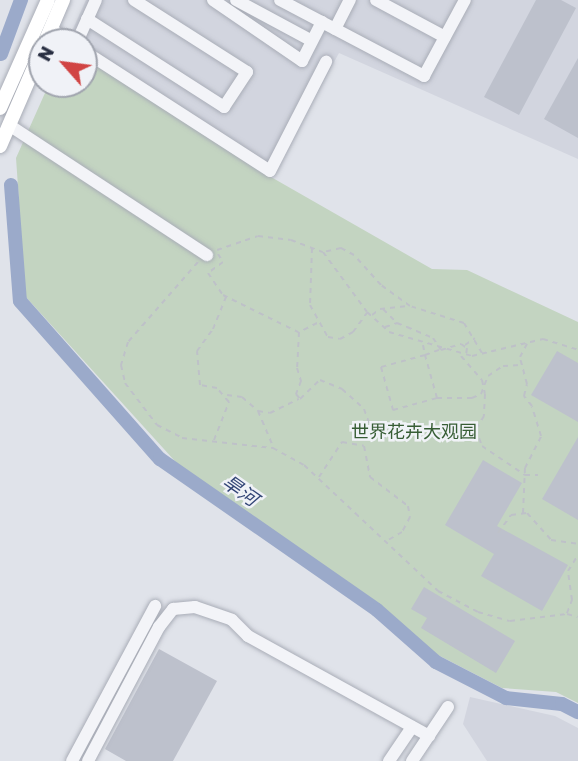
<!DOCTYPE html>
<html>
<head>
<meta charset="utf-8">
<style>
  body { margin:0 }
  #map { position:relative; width:578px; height:761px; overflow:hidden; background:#e0e3ea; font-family:Rubik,"Noto Sans SC",sans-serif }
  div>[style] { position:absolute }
  .built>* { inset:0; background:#d2d5df }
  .green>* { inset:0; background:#c3d4c1 }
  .river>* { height:14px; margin:-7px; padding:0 7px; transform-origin:7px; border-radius:7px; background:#9baaca }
  .building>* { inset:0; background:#bdc1cc }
  .path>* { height:2px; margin-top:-1px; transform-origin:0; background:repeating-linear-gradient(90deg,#bec1c8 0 5px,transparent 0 10px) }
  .roads { filter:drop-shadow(0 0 2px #a9adb7) drop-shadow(0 0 2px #a9adb7) }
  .minor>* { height:12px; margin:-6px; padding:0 6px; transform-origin:6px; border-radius:6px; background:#f3f4f8 }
  .major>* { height:14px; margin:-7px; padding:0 7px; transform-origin:7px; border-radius:7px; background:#fff }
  span { translate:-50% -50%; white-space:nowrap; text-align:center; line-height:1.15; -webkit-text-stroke:5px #f0f2f7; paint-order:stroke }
  .park-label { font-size:18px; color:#375d35 }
  .water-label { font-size:19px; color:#324576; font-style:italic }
  .north { position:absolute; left:28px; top:28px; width:70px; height:70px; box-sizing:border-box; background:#f0f2f7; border:2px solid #a0a4ae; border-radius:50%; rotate:298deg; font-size:19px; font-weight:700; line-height:28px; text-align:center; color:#282e41 }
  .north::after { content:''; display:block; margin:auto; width:24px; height:32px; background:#d14443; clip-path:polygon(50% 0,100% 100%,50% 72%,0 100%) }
</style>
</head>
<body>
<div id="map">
  <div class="built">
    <div style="clip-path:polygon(86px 0,578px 0,578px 159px,339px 53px,271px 177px,84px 58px,84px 42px,67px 42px)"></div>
    <div style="clip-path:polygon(470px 697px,555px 716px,578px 728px,578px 761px,487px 761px,463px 724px)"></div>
  </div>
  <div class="green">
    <div style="clip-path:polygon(84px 58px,271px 177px,432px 269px,467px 270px,578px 322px,578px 703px,556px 692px,502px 688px,436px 654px,375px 601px,193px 481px,25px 296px,8px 227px,19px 201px,16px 158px,49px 84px,84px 84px)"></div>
  </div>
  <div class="river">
    <div style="left:1px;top:54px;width:58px;rotate:-69.7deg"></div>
    <div style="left:11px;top:185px;width:116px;rotate:85.6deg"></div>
    <div style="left:20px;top:301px;width:211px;rotate:48.5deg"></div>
    <div style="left:160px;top:459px;width:264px;rotate:34.8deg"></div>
    <div style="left:377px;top:610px;width:79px;rotate:41.4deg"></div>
    <div style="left:436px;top:662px;width:79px;rotate:27.2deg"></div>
    <div style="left:506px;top:698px;width:56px;rotate:6.1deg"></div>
    <div style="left:562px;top:704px;width:18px;rotate:27deg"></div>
  </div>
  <div class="building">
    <div style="clip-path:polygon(536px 0,561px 0,576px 8px,519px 115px,484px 97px)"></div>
    <div style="clip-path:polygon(578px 58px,578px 138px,544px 119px)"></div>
    <div style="clip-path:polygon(557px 351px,578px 363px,578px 422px,531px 395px)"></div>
    <div style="clip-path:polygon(578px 437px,578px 520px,542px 499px)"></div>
    <div style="clip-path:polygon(483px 460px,522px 483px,497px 526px,568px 565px,542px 611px,481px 576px,494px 554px,445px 525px)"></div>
    <div style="clip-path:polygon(424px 587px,515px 641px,496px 673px,421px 628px,427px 618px,411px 609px)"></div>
    <div style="clip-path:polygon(159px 649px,217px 681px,173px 761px,126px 761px,105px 749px)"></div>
  </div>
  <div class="path">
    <div style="left:312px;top:248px;width:57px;rotate:92deg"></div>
    <div style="left:310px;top:305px;width:37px;rotate:61deg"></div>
    <div style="left:328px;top:337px;width:12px;rotate:9deg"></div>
    <div style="left:340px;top:339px;width:15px;rotate:-28deg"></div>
    <div style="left:353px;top:332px;width:24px;rotate:-54deg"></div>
    <div style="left:217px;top:250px;width:43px;rotate:-18.9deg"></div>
    <div style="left:258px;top:236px;width:33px;rotate:7deg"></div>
    <div style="left:291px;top:240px;width:34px;rotate:21deg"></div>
    <div style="left:218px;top:254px;width:9px;rotate:58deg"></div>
    <div style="left:223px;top:262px;width:19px;rotate:144deg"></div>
    <div style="left:208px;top:273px;width:27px;rotate:56deg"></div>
    <div style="left:223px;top:295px;width:84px;rotate:26.3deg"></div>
    <div style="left:198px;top:262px;width:106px;rotate:131.2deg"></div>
    <div style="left:128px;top:342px;width:24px;rotate:107deg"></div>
    <div style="left:121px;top:365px;width:18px;rotate:77deg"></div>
    <div style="left:125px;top:383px;width:53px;rotate:52.7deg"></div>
    <div style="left:157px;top:425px;width:28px;rotate:27deg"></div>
    <div style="left:182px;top:438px;width:92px;rotate:6.3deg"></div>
    <div style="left:273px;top:448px;width:35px;rotate:29deg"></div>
    <div style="left:304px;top:465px;width:184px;rotate:43.2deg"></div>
    <div style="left:438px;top:591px;width:45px;rotate:27.7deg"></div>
    <div style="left:478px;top:612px;width:33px;rotate:16deg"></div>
    <div style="left:510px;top:621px;width:57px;rotate:-7deg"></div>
    <div style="left:567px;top:614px;width:11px;rotate:15deg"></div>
    <div style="left:383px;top:309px;width:18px;rotate:45deg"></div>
    <div style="left:372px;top:315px;width:10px;rotate:-37deg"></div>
    <div style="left:380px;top:309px;width:30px;rotate:-6deg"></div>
    <div style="left:317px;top:323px;width:20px;rotate:153deg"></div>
    <div style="left:299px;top:332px;width:36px;rotate:93deg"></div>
    <div style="left:297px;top:368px;width:14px;rotate:73deg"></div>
    <div style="left:301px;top:381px;width:14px;rotate:111deg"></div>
    <div style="left:296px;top:394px;width:6px;rotate:51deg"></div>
    <div style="left:300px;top:399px;width:28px;rotate:-44deg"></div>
    <div style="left:320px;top:380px;width:24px;rotate:22deg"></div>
    <div style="left:342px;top:389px;width:30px;rotate:42deg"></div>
    <div style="left:364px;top:409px;width:23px;rotate:70deg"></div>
    <div style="left:372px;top:431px;width:19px;rotate:28deg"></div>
    <div style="left:389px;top:440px;width:35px;rotate:-16deg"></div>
    <div style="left:423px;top:430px;width:23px;rotate:10deg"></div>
    <div style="left:446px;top:434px;width:22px;rotate:-18deg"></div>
    <div style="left:467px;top:427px;width:9px;rotate:13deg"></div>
    <div style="left:385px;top:327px;width:13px;rotate:-18deg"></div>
    <div style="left:397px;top:323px;width:11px;rotate:22deg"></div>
    <div style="left:407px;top:327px;width:28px;rotate:23deg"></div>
    <div style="left:433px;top:338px;width:14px;rotate:56deg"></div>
    <div style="left:441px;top:350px;width:21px;rotate:-17deg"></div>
    <div style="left:461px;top:344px;width:7px;rotate:34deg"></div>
    <div style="left:467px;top:348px;width:7px;rotate:98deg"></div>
    <div style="left:423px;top:345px;width:10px;rotate:79deg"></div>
    <div style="left:425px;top:355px;width:15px;rotate:-20deg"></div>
    <div style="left:465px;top:345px;width:12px;rotate:-35deg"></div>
    <div style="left:482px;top:353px;width:35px;rotate:-121deg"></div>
    <div style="left:464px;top:323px;width:57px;rotate:-162.5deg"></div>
    <div style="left:410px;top:306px;width:36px;rotate:-144deg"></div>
    <div style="left:381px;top:285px;width:40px;rotate:-132deg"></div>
    <div style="left:354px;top:255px;width:15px;rotate:-152deg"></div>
    <div style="left:341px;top:248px;width:18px;rotate:167deg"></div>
    <div style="left:323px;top:252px;width:74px;rotate:53.7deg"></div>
    <div style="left:367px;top:312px;width:30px;rotate:42deg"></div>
    <div style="left:389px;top:332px;width:86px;rotate:16.1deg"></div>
    <div style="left:472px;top:356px;width:73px;rotate:-13.5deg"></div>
    <div style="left:543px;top:339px;width:37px;rotate:17deg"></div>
    <div style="left:461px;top:356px;width:32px;rotate:49deg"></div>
    <div style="left:482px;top:380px;width:14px;rotate:78deg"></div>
    <div style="left:485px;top:394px;width:22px;rotate:93deg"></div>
    <div style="left:484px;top:416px;width:15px;rotate:122deg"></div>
    <div style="left:476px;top:429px;width:18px;rotate:71deg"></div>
    <div style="left:482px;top:446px;width:52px;rotate:34deg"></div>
    <div style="left:525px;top:475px;width:13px"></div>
    <div style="left:227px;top:395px;width:15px;rotate:8deg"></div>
    <div style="left:242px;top:397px;width:21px;rotate:41deg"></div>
    <div style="left:258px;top:411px;width:12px;rotate:9deg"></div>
    <div style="left:270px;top:413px;width:32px;rotate:-26deg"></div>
    <div style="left:437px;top:398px;width:45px;rotate:-105.6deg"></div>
    <div style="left:425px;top:355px;width:46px;rotate:164.7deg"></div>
    <div style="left:381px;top:367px;width:45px;rotate:74.4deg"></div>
    <div style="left:393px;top:410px;width:46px;rotate:-15.3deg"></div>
    <div style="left:437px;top:398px;width:35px"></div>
    <div style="left:472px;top:398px;width:10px;rotate:-24deg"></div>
    <div style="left:481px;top:394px;width:19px;rotate:-69deg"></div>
    <div style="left:488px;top:376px;width:18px;rotate:-34deg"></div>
    <div style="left:503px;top:366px;width:17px;rotate:-3deg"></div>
    <div style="left:258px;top:411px;width:39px;rotate:67deg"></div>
    <div style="left:214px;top:440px;width:41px;rotate:-68.5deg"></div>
    <div style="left:229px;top:402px;width:18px;rotate:-131deg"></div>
    <div style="left:217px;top:388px;width:17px;rotate:-170deg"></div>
    <div style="left:200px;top:385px;width:34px;rotate:-95deg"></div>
    <div style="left:197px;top:351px;width:27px;rotate:-54deg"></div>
    <div style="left:213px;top:329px;width:35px;rotate:-68deg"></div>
    <div style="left:357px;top:441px;width:7px;rotate:-74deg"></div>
    <div style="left:359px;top:434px;width:12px;rotate:-14deg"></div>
    <div style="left:319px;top:477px;width:42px;rotate:-56.7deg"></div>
    <div style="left:342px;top:442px;width:22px;rotate:10deg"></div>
    <div style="left:364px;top:446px;width:32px;rotate:79deg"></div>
    <div style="left:370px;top:477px;width:48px;rotate:37.3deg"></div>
    <div style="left:408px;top:506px;width:11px;rotate:80deg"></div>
    <div style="left:410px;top:517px;width:17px;rotate:118deg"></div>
    <div style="left:402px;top:532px;width:16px;rotate:150deg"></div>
    <div style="left:523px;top:513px;width:45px;rotate:-87.5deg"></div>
    <div style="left:525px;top:468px;width:36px;rotate:-63deg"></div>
    <div style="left:541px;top:436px;width:31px;rotate:-107deg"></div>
    <div style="left:532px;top:406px;width:13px;rotate:-129deg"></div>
    <div style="left:524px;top:396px;width:12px;rotate:-76deg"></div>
    <div style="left:527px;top:384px;width:28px;rotate:-105deg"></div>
    <div style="left:520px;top:357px;width:15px;rotate:-62deg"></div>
    <div style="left:498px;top:533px;width:22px;rotate:-54deg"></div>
    <div style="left:511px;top:515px;width:16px;rotate:-7deg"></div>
    <div style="left:527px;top:513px;width:36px;rotate:48deg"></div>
    <div style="left:551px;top:540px;width:27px;rotate:8deg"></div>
    <div style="left:567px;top:613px;width:14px;rotate:-69deg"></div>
    <div style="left:572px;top:600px;width:29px;rotate:-98deg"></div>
    <div style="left:568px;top:571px;width:19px;rotate:-58deg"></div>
  </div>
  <div class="roads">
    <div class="minor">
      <div style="left:213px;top:0;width:108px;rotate:34.4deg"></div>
      <div style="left:302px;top:61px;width:44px;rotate:-62.9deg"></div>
      <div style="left:236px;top:0;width:86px;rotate:28.3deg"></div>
      <div style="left:280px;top:0;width:163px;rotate:27.8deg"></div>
      <div style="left:424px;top:76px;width:86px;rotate:-61.7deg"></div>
      <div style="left:376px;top:0;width:78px;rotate:28.2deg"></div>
      <div style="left:87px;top:19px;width:163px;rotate:32.7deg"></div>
      <div style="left:224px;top:107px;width:42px;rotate:-56.7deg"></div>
      <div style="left:247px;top:72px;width:134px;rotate:-147.5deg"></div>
      <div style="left:51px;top:29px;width:23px;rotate:34deg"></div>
      <div style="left:335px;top:29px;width:33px;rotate:-63deg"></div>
      <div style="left:77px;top:42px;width:46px;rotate:-65.7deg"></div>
      <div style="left:84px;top:51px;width:221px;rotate:32.8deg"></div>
      <div style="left:270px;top:171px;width:123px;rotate:-62.8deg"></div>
      <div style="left:9px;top:125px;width:237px;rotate:33.3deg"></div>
      <div style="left:72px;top:761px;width:176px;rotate:-61.8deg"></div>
      <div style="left:88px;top:761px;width:152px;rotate:-62.1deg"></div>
      <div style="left:159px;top:627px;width:23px;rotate:-52deg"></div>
      <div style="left:173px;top:609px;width:22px;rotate:-5deg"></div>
      <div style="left:195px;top:607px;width:39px;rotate:19deg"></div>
      <div style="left:232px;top:620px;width:23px;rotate:45deg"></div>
      <div style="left:248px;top:636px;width:207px;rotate:28.9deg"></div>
      <div style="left:389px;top:761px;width:41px;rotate:-55.9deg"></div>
      <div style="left:412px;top:761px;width:65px;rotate:-56.3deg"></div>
    </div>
    <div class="major">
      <div style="left:45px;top:42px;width:46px;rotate:-66.8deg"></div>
      <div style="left:0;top:108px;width:118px;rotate:-66deg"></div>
      <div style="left:0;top:146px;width:106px;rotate:-66.6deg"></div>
    </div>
  </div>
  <div class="park-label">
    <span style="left:414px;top:432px">世界花卉大观园</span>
  </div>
  <div class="water-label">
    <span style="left:240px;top:491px;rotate:35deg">旱河</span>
  </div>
  <div class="north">N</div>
</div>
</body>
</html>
